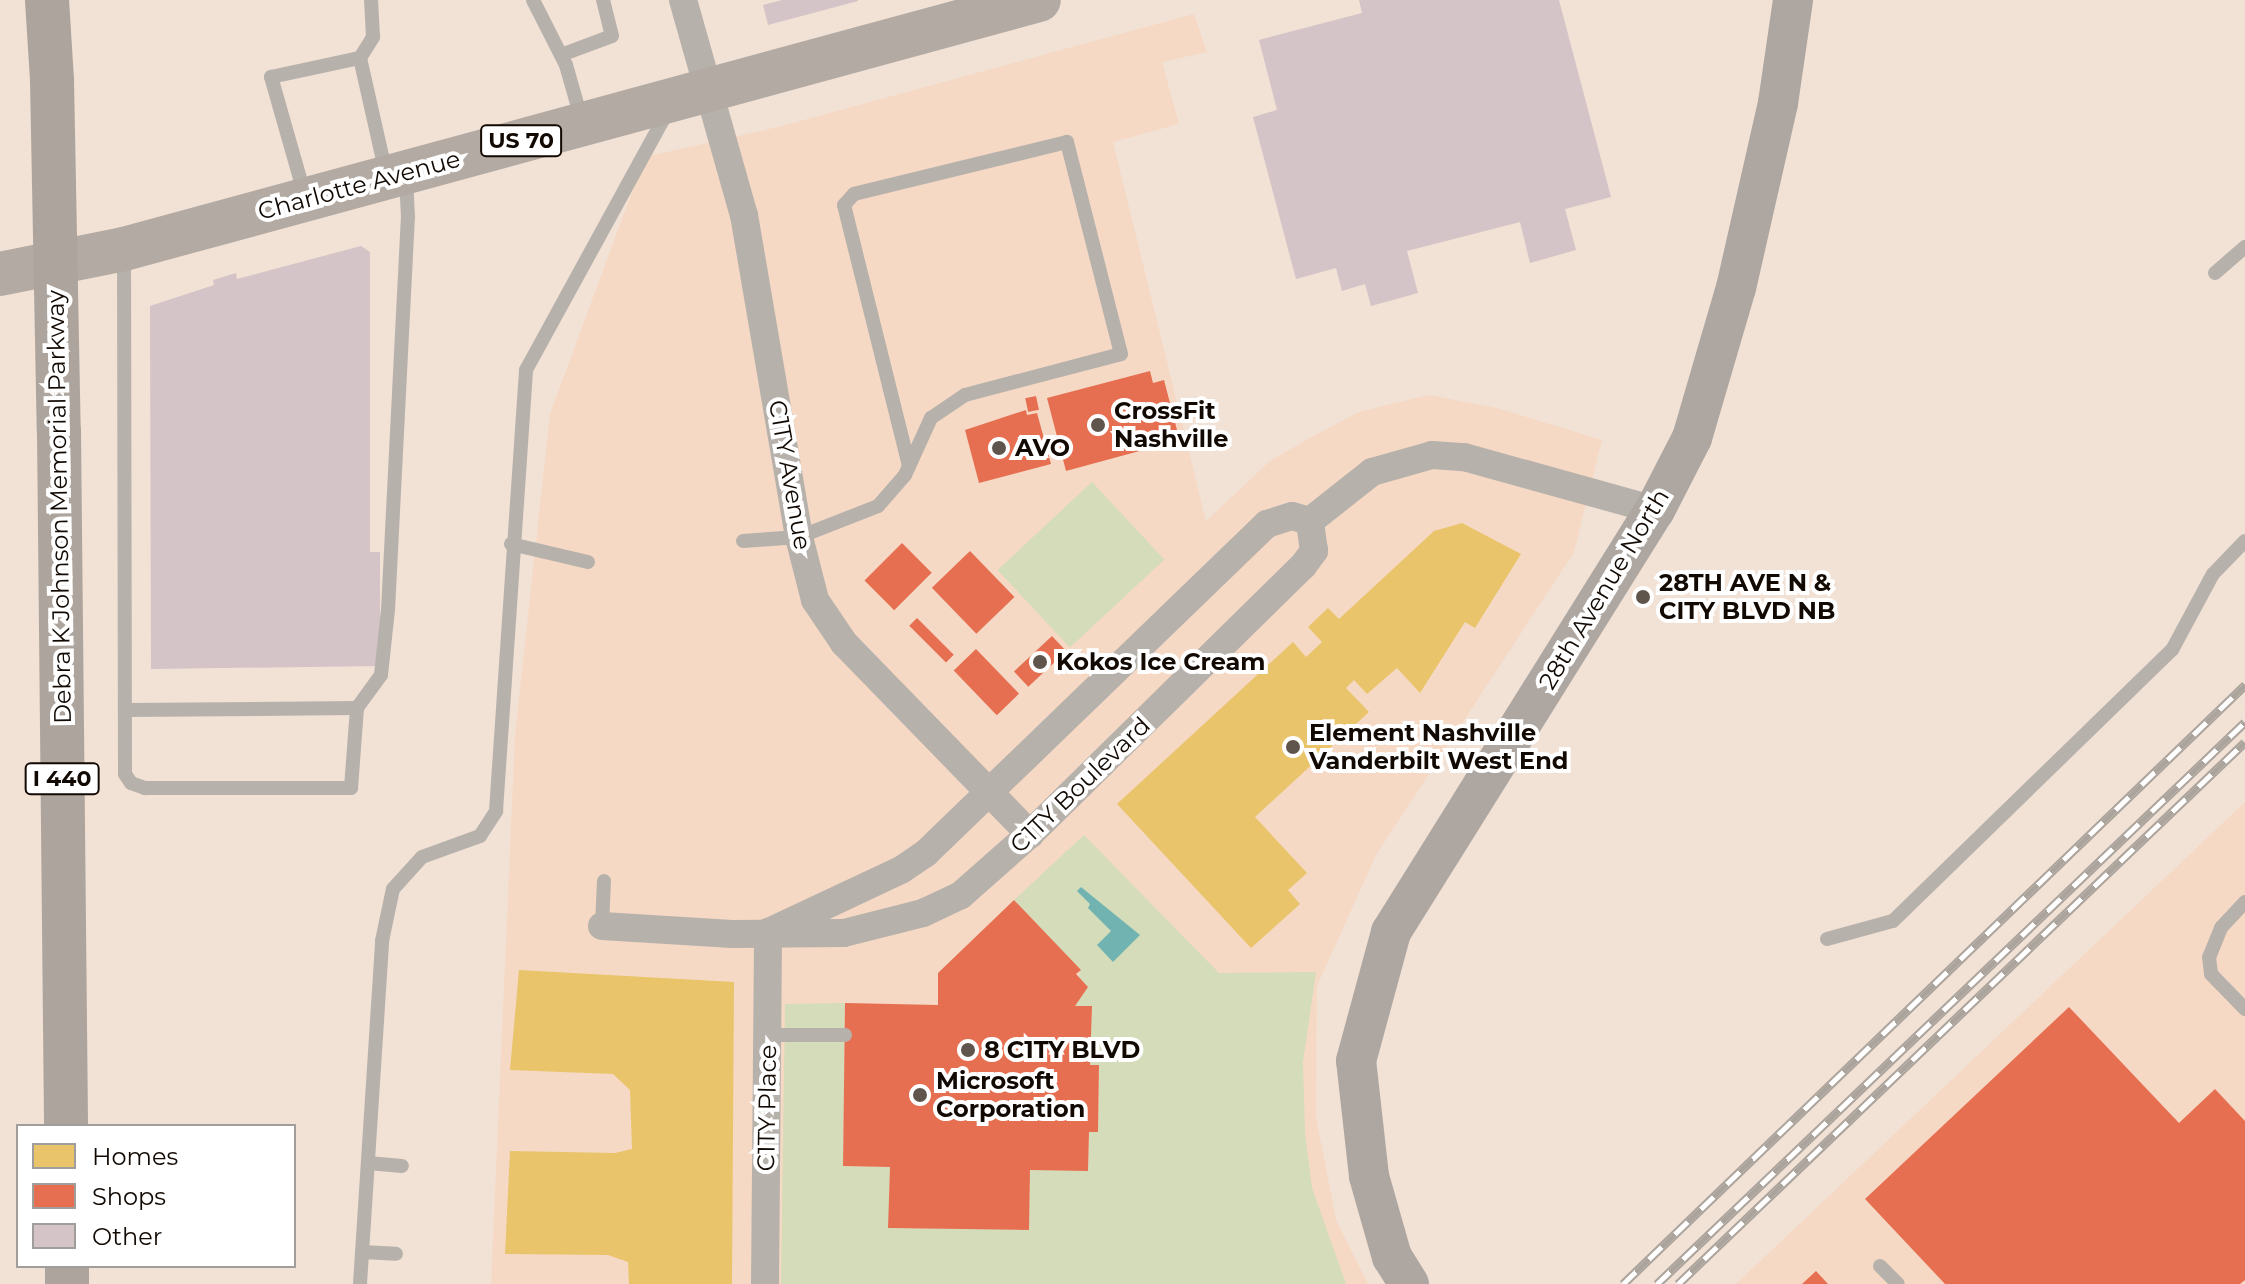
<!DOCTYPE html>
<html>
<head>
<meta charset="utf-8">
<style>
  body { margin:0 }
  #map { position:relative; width:2245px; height:1284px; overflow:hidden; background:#f2e1d5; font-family:Montserrat,sans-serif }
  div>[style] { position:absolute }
  .built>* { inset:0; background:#f5d9c4 }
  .green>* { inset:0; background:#d4dcba; transform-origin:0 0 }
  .water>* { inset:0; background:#70b3b1 }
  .homes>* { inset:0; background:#e9c46a }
  .shops>* { inset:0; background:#e76f51; transform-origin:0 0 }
  .building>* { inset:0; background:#d4c3c7 }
  .service>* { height:14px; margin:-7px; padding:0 7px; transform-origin:7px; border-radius:7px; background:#b7b1ac }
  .minor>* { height:28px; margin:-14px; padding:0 14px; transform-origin:14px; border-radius:14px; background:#b7b1ac }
  .secondary>* { height:40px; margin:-20px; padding:0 20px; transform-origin:20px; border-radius:20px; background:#aea7a1 }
  .primary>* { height:44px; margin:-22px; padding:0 22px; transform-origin:22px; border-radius:22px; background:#b2aaa3 }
  .motorway>* { height:44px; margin:-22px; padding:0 22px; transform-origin:22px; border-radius:22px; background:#ada59d }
  .rail>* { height:9px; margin-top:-4.5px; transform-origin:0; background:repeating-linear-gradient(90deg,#fff 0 18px,#aba49d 0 36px); box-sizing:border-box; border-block:2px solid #aba49d }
  .motorway-bridge>* { height:44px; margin:-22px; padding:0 22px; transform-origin:22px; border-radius:22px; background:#ada59d }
  .dots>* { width:22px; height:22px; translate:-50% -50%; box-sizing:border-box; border:4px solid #fff; border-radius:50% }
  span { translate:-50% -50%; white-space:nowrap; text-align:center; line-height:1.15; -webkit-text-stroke:8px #fff; paint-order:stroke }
  .shield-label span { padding:2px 6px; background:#fff; border:2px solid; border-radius:6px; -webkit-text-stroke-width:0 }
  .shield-label { font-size:22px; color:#120903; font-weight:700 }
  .street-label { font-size:24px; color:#120903 }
  .poi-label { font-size:24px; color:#120903; font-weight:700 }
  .left { translate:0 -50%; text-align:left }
  .legend { position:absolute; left:16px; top:1124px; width:280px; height:144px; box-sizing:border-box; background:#fff; border:2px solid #a09d9a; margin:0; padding:10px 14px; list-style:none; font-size:24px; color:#120903 }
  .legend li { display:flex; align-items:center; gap:16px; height:40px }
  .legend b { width:40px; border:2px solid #a09d9a }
</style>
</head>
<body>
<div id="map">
  <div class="built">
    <div style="clip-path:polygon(1194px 14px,1207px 52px,1162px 62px,1179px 124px,1113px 142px,1206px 521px,1270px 461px,1306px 440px,1359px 412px,1428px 395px,1497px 408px,1602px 440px,1574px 552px,1376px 855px,1317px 986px,1316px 1117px,1336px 1220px,1368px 1284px,491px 1284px,515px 735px,550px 414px,645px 157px,778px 127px)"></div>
    <div style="clip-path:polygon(2245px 802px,2245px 1284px,1736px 1284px)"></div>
  </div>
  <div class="green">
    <div style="left:1092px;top:482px;width:106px;height:129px;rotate:47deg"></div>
    <div style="clip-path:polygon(1084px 835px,1219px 973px,1316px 972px,1303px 1062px,1305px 1133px,1312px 1188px,1346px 1284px,781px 1284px,785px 1004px,845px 1003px,843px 1166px,890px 1167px,889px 1228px,1029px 1229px,1030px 1170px,1088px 1170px,1089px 1132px,1098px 1132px,1099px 1066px,1090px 1065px,1092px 1007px,1075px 1006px,1080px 970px,1014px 900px)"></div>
  </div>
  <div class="water">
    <div style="clip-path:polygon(1081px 887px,1140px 935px,1113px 962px,1097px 945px,1111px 931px,1088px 908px,1090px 904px,1077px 891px)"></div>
  </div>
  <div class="homes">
    <div style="clip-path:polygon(1462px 523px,1521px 554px,1475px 628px,1465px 622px,1420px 693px,1397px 668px,1367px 694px,1354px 680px,1346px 688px,1369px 712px,1255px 817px,1307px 873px,1288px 890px,1300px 904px,1251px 948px,1117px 804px,1293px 642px,1306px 657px,1322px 642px,1308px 627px,1328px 608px,1339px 619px,1434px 531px)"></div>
    <div style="clip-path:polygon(519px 970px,734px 982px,732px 1284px,629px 1284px,628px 1262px,608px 1255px,505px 1254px,510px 1151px,615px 1153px,632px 1149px,630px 1090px,613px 1074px,510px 1070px)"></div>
  </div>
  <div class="shops">
    <div style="clip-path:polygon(1150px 371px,1153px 383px,1164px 380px,1177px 430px,1167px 433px,1169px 443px,1066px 471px,1047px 398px)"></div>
    <div style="left:1036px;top:396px;width:14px;height:11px;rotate:78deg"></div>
    <div style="clip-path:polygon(1026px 410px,1027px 415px,1037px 413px,1051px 464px,979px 483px,965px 430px)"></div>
    <div style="left:902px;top:543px;width:42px;height:53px;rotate:45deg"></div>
    <div style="left:970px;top:551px;width:64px;height:53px;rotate:46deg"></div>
    <div style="left:917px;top:618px;width:52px;height:11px;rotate:45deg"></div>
    <div style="left:1052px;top:636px;width:21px;height:52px;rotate:47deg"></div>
    <div style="left:976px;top:649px;width:62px;height:31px;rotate:46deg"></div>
    <div style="clip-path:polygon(1014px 900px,1081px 970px,1076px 974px,1088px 987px,1075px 1006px,1092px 1006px,1090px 1065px,1099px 1065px,1098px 1132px,1089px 1132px,1088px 1171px,1030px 1170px,1029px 1230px,888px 1228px,890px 1167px,843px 1166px,845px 1003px,938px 1005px,938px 973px)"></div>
    <div style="clip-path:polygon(2069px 1007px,2179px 1123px,2215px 1089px,2245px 1121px,2245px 1280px,2240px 1284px,1945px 1284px,1865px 1199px)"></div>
    <div style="clip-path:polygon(1816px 1271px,1828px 1284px,1802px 1284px)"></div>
  </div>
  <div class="building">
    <div style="clip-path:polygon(782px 0,858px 0,858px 1px,768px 25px,763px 5px)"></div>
    <div style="clip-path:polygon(1359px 0,1559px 0,1611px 197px,1565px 209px,1576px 250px,1530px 263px,1520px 222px,1407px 251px,1418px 293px,1371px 306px,1365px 284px,1342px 291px,1336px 268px,1296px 279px,1253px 117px,1277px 110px,1259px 40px,1362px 13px)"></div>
    <div style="clip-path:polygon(361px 246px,370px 252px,370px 552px,380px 552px,380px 666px,151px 669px,150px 306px,214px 285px,213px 280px,236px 273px,237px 279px)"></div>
  </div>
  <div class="service">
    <div style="left:533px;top:0;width:73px;rotate:63.1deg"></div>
    <div style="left:566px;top:65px;width:58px;rotate:74.1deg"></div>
    <div style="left:561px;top:55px;width:54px;rotate:-20.4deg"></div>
    <div style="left:612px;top:36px;width:37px;rotate:-104deg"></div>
    <div style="left:360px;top:58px;width:25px;rotate:-58deg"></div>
    <div style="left:373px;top:37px;width:37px;rotate:-93deg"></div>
    <div style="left:305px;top:196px;width:124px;rotate:-105.9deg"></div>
    <div style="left:271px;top:77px;width:91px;rotate:-12.1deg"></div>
    <div style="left:360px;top:58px;width:118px;rotate:77.3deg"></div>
    <div style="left:124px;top:253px;width:521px;rotate:89.89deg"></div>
    <div style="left:125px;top:774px;width:11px;rotate:56deg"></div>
    <div style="left:131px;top:783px;width:15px;rotate:20deg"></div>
    <div style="left:145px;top:788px;width:206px"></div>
    <div style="left:351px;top:788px;width:80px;rotate:-85.7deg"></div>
    <div style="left:357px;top:708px;width:232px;rotate:179.5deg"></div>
    <div style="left:2215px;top:273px;width:40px;rotate:-41deg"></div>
    <div style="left:743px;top:541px;width:56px;rotate:-4.1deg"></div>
    <div style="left:799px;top:537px;width:85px;rotate:-21.4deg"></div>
    <div style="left:878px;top:506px;width:41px;rotate:-48.9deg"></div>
    <div style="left:905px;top:475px;width:63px;rotate:-65.5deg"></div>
    <div style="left:931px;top:418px;width:41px;rotate:-34.1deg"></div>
    <div style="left:965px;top:395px;width:161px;rotate:-14.7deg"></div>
    <div style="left:1121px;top:354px;width:219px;rotate:-104.3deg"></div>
    <div style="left:1067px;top:142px;width:219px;rotate:166.3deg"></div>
    <div style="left:854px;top:194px;width:15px;rotate:132deg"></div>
    <div style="left:844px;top:205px;width:269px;rotate:76deg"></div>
    <div style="left:511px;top:544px;width:79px;rotate:13.2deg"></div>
    <div style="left:357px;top:708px;width:41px;rotate:-54deg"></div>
    <div style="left:381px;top:675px;width:65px;rotate:-83.9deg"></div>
    <div style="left:388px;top:610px;width:394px;rotate:-87.1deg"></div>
    <div style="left:408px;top:217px;width:40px;rotate:-92.9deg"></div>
    <div style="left:2245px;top:902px;width:35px;rotate:133deg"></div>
    <div style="left:2221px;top:928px;width:31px;rotate:112deg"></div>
    <div style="left:2209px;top:957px;width:17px;rotate:83deg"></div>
    <div style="left:2211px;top:974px;width:49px;rotate:45.8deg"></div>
    <div style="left:602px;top:926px;width:45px;rotate:-87.5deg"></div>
    <div style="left:1827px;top:939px;width:68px;rotate:-15.3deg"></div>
    <div style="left:1893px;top:921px;width:389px;rotate:-44.2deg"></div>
    <div style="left:2172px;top:650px;width:86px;rotate:-61.7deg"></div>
    <div style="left:2213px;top:574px;width:46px;rotate:-45.9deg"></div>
    <div style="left:768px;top:1035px;width:77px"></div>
    <div style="left:368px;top:1163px;width:34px;rotate:5deg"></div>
    <div style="left:362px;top:1252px;width:34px;rotate:3deg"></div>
    <div style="left:1880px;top:1266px;width:25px;rotate:45deg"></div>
    <div style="left:360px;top:1284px;width:344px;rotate:-86.3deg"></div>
    <div style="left:382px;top:941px;width:53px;rotate:-78.1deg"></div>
    <div style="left:393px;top:889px;width:43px;rotate:-47.8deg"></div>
    <div style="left:422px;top:857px;width:62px;rotate:-19.9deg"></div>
    <div style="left:480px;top:836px;width:30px;rotate:-57deg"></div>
    <div style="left:496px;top:811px;width:442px;rotate:-86.1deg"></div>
    <div style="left:526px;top:370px;width:294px;rotate:-61.3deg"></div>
  </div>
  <div class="minor">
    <div style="left:683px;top:0;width:223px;rotate:74.2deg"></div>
    <div style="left:744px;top:215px;width:327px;rotate:80.3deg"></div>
    <div style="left:799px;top:537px;width:65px;rotate:75.7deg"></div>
    <div style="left:815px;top:600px;width:52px;rotate:56deg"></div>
    <div style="left:844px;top:643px;width:267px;rotate:45.8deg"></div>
    <div style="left:1310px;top:521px;width:79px;rotate:-38.3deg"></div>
    <div style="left:1372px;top:472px;width:62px;rotate:-15.8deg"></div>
    <div style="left:1432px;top:455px;width:32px;rotate:4deg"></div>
    <div style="left:1464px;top:457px;width:198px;rotate:15.5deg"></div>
    <div style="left:602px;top:926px;width:130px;rotate:3.5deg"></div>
    <div style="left:732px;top:934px;width:112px;rotate:-0.5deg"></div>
    <div style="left:844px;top:933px;width:81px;rotate:-14.2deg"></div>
    <div style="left:923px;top:913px;width:42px;rotate:-25.3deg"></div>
    <div style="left:961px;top:895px;width:92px;rotate:-41.5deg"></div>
    <div style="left:1030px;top:834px;width:383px;rotate:-44.5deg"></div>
    <div style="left:1303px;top:566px;width:19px;rotate:-54deg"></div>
    <div style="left:1314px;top:551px;width:30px;rotate:-98deg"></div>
    <div style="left:769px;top:932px;width:146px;rotate:-25.2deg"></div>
    <div style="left:901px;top:870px;width:30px;rotate:-34deg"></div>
    <div style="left:926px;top:853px;width:474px;rotate:-44deg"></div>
    <div style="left:1267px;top:524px;width:26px;rotate:-18deg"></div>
    <div style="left:1292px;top:516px;width:19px;rotate:16deg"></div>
    <div style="left:765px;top:1284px;width:352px;rotate:-89.5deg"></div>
  </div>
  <div class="secondary">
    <div style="left:1409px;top:1284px;width:32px;rotate:-122deg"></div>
    <div style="left:1392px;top:1257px;width:84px;rotate:-105.9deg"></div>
    <div style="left:1369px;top:1176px;width:116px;rotate:-96.4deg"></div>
    <div style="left:1356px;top:1061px;width:134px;rotate:-74.8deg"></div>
    <div style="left:1391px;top:932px;width:498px;rotate:-58deg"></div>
    <div style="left:1655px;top:510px;width:81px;rotate:-62.8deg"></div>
    <div style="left:1692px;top:438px;width:156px;rotate:-73.7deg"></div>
    <div style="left:1736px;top:288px;width:190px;rotate:-77.2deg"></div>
    <div style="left:1778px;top:103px;width:104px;rotate:-81.7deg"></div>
  </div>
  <div class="primary">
    <div style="left:0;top:274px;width:126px;rotate:-11.4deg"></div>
    <div style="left:124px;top:249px;width:948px;rotate:-15.22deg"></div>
  </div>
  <div class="motorway">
    <div style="left:47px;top:0;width:80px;rotate:86.4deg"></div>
    <div style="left:59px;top:431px;width:695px;rotate:89.42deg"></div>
    <div style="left:67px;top:1266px;width:18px;rotate:90deg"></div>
  </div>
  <div class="rail">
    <div style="left:1623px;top:1284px;width:864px;rotate:-43.92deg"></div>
    <div style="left:1657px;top:1284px;width:813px;rotate:-43.7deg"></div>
    <div style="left:1678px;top:1284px;width:784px;rotate:-43.71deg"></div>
  </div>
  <div class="motorway-bridge">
    <div style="left:52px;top:80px;width:351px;rotate:88.9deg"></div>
  </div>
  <div class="dots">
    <div style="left:1098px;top:425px;background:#60554c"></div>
    <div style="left:999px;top:448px;background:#60554c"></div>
    <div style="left:1643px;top:597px;background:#60554c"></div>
    <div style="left:1040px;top:662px;background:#60554c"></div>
    <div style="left:1293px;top:747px;background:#60554c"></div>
    <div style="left:968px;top:1050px;background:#60554c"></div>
    <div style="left:920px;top:1095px;background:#60554c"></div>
  </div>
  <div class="shield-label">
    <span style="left:521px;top:141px">US 70</span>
    <span style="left:62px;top:779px">I 440</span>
  </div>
  <div class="street-label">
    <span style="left:359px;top:185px;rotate:-15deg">Charlotte Avenue</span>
    <span style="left:790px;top:475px;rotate:80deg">C1TY Avenue</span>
    <span style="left:59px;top:507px;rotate:-91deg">Debra K Johnson Memorial Parkway</span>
    <span style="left:1604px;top:589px;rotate:-59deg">28th Avenue North</span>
    <span style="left:1080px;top:785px;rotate:-44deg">C1TY Boulevard</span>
    <span style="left:767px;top:1108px;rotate:-89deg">C1TY Place</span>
  </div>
  <div class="poi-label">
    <span class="left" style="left:1114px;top:425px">CrossFit<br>Nashville</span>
    <span class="left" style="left:1015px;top:448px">AVO</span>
    <span class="left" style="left:1659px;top:597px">28TH AVE N &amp;<br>CITY BLVD NB</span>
    <span class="left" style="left:1056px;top:662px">Kokos Ice Cream</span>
    <span class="left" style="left:1309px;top:747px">Element Nashville<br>Vanderbilt West End</span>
    <span class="left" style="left:984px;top:1050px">8 C1TY BLVD</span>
    <span class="left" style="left:936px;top:1095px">Microsoft<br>Corporation</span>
  </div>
  <ul class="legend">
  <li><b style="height:22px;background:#e9c46a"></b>Homes</li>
  <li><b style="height:22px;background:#e76f51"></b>Shops</li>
  <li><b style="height:22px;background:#d4c3c7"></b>Other</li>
  </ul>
</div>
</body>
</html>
